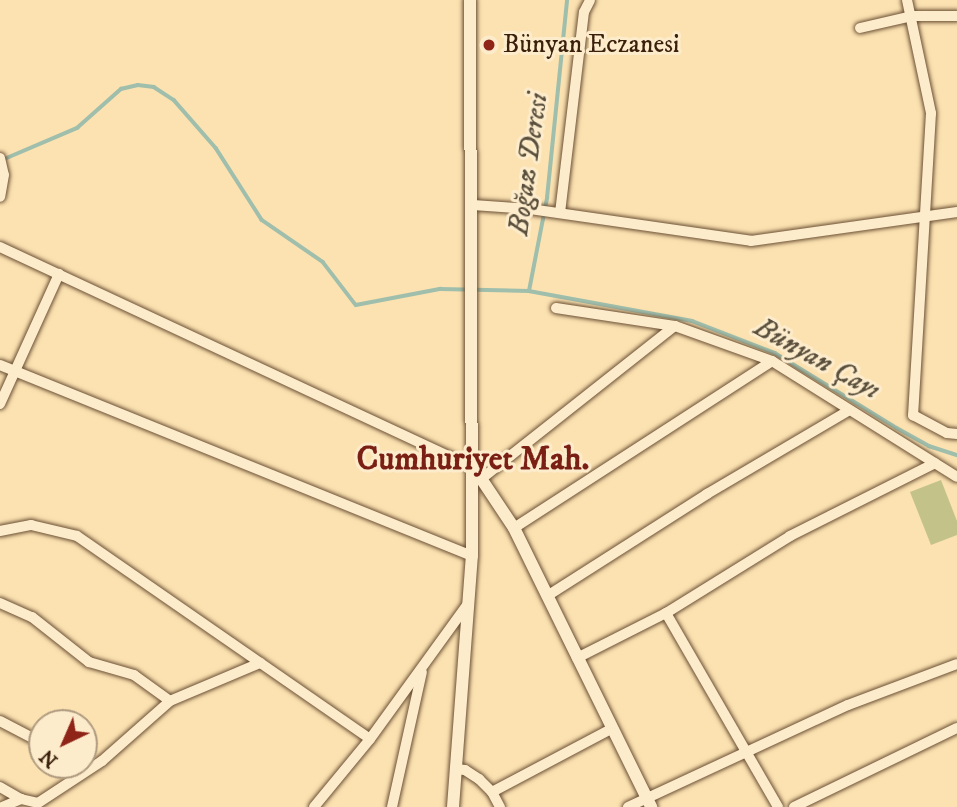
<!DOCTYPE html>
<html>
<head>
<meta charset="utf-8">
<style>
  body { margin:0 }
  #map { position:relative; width:957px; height:807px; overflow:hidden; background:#fce2b1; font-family:"IM FELL DW Pica",serif }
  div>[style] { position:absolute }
  .green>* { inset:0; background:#c3c289 }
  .stream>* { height:3.5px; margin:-1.75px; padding:0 1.75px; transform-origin:1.75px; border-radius:1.75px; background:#9fbeac }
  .roads { filter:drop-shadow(0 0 2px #6b5035) drop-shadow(0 0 2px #6b5035) }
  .minor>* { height:10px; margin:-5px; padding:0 5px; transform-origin:5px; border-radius:5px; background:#fdeccc }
  .tertiary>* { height:12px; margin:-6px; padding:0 6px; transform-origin:6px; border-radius:6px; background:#fdeccc }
  .dots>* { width:19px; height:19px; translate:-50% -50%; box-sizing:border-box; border:4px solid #fdeccc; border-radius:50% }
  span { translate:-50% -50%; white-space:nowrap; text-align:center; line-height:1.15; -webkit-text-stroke:6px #fdeccc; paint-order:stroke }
  .poi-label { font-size:26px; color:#3b200c }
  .left { translate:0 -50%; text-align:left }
  .water-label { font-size:28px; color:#594f3c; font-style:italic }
  .district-label { font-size:33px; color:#7a1f14; font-weight:700 }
  .north { position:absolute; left:28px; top:709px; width:70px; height:70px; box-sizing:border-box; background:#fdeccc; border:2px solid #af9a7f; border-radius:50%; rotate:224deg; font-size:19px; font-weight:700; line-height:28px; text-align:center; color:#3b200c }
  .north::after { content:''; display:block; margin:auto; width:24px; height:32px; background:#8f2418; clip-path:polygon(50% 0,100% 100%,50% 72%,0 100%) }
</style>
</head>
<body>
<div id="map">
  <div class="green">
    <div style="clip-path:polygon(941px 480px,957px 521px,957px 535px,931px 545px,910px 492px)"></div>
  </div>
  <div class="stream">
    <div style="left:2px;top:160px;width:82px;rotate:-23.1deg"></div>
    <div style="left:77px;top:128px;width:59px;rotate:-41.6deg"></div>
    <div style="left:121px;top:89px;width:17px;rotate:-13deg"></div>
    <div style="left:138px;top:85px;width:16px;rotate:7deg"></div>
    <div style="left:154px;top:87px;width:24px;rotate:33deg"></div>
    <div style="left:174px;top:100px;width:64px;rotate:48.8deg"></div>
    <div style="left:216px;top:148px;width:85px;rotate:57.4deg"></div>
    <div style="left:262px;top:220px;width:74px;rotate:34.5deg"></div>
    <div style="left:323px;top:262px;width:54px;rotate:52.5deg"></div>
    <div style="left:356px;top:305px;width:86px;rotate:-10.8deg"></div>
    <div style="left:440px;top:289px;width:89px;rotate:1.3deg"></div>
    <div style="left:529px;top:291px;width:166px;rotate:10.4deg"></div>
    <div style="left:692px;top:321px;width:89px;rotate:21.1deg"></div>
    <div style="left:775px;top:353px;width:143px;rotate:31.6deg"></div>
    <div style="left:897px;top:428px;width:37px;rotate:29deg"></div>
    <div style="left:929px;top:446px;width:29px;rotate:18deg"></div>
    <div style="left:529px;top:291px;width:95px;rotate:-79deg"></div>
    <div style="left:547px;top:198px;width:199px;rotate:-84.2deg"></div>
  </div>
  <div class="roads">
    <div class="minor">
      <div style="left:907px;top:0;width:116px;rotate:78deg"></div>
      <div style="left:931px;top:113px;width:303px;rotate:93.4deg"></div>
      <div style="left:913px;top:415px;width:38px;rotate:28deg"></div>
      <div style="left:947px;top:433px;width:10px;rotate:6deg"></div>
      <div style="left:860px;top:28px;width:53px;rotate:-13deg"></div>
      <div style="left:912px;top:16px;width:45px"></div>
      <div style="left:0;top:158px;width:17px;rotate:77deg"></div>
      <div style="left:4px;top:175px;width:22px;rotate:100deg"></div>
      <div style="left:473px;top:205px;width:57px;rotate:4deg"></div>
      <div style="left:530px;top:209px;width:223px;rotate:8.2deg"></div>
      <div style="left:751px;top:241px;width:208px;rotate:-8deg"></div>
      <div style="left:560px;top:213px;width:202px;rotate:-83.2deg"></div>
      <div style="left:584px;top:12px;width:13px;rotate:-63deg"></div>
      <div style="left:0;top:247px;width:523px;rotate:25deg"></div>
      <div style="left:556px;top:308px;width:120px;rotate:8.6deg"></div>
      <div style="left:675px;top:326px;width:103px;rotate:19.8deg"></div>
      <div style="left:772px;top:361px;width:218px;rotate:32.1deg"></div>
      <div style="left:0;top:365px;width:509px;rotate:22.03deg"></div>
      <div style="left:0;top:404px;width:143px;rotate:-65.6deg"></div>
      <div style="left:481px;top:479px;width:247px;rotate:-38.3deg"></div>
      <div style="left:514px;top:528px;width:307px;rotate:-32.9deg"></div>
      <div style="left:0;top:531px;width:32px;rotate:-11deg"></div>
      <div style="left:31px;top:525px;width:47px;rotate:13.4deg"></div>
      <div style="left:77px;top:536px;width:356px;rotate:34.7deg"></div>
      <div style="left:547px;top:596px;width:190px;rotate:-32.5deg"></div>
      <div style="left:707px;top:494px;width:164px;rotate:-30.5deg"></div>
      <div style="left:0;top:603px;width:35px;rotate:24deg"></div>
      <div style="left:32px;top:617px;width:73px;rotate:38.3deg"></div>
      <div style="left:89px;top:662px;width:47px;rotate:16.1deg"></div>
      <div style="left:134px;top:675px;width:44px;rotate:35.8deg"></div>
      <div style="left:666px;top:613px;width:224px;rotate:60deg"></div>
      <div style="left:577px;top:658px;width:100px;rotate:-26.8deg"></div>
      <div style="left:666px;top:613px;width:146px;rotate:-31.8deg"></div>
      <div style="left:790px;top:536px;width:162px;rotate:-26.7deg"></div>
      <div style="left:0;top:721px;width:47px;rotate:27.6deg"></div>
      <div style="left:456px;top:769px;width:9px;rotate:6deg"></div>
      <div style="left:465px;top:770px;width:17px;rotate:33deg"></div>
      <div style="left:479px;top:779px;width:18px;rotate:45deg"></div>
      <div style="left:492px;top:792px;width:135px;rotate:-27.9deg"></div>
      <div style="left:0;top:787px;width:24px;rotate:30deg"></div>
      <div style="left:21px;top:799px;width:17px;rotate:13deg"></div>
      <div style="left:38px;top:803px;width:77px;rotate:-33.3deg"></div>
      <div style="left:102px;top:761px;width:91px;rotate:-41.4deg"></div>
      <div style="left:170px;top:701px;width:98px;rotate:-22.9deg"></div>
      <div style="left:492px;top:792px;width:17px;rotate:62deg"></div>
      <div style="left:2px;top:807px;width:21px;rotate:-23deg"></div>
      <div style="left:314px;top:807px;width:88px;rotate:-50.5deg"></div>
      <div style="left:370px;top:739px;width:169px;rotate:-54.1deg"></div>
      <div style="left:392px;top:807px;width:138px;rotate:-77.5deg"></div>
      <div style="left:628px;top:807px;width:242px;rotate:-24.9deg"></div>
      <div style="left:848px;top:705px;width:116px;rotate:-20.6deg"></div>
      <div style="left:794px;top:807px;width:181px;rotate:-25.9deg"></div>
    </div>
    <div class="tertiary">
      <div style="left:474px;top:468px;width:72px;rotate:56.3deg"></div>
      <div style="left:514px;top:528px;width:311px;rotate:63.8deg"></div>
      <div style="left:453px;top:807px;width:252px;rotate:-85.7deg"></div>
      <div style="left:472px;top:556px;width:556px;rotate:-90.21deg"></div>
    </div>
  </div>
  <div class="dots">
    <div style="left:489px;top:45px;background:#8f2418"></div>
  </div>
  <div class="poi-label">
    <span class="left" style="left:503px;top:45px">Bünyan Eczanesi</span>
  </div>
  <div class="water-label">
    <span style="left:529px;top:164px;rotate:-82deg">Boğaz Deresi</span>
    <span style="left:817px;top:359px;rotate:29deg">Bünyan Çayı</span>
  </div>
  <div class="district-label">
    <span style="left:473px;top:460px">Cumhuriyet Mah.</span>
  </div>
  <div class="north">N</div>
</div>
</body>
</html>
